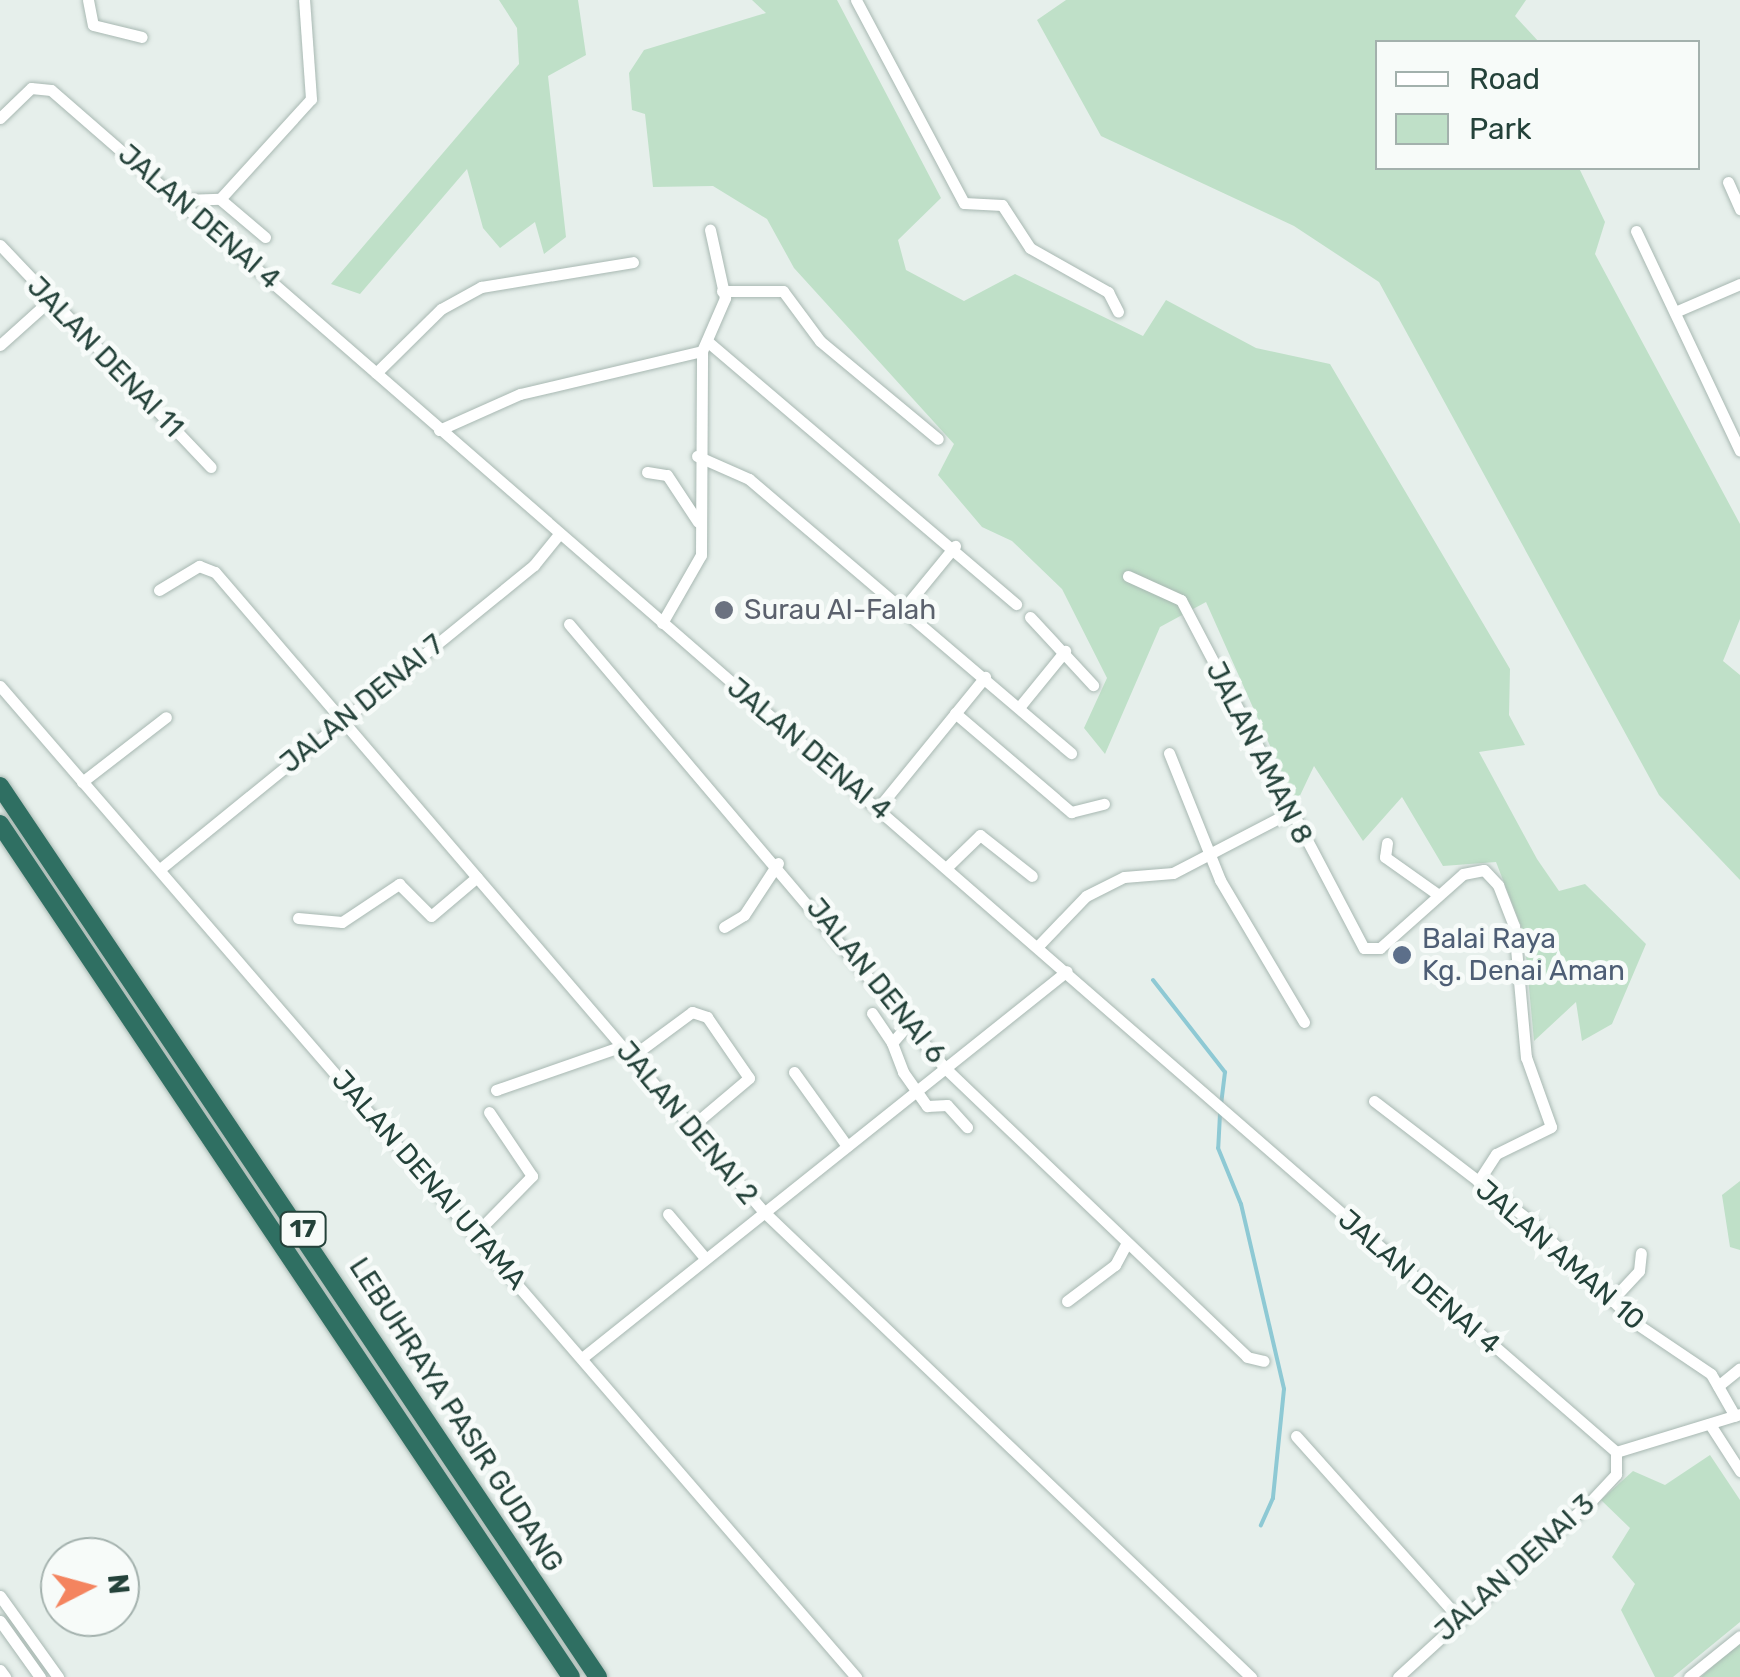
<!DOCTYPE html>
<html>
<head>
<meta charset="utf-8">
<style>
  body { margin:0 }
  #map { position:relative; width:1740px; height:1677px; overflow:hidden; background:#e6efeb; font-family:Rubik,sans-serif }
  div>[style] { position:absolute }
  .green>* { inset:0; background:#bfe0c8 }
  .stream>* { height:4px; margin:-2px; padding:0 2px; transform-origin:2px; border-radius:2px; background:#8ec9d4 }
  .roads { filter:drop-shadow(0 0 2px #a8b8b2) drop-shadow(0 0 2px #a8b8b2) }
  .minor>* { height:11px; margin:-5.5px; padding:0 5.5px; transform-origin:5.5px; border-radius:5.5px; background:#fff }
  .highway>* { height:18px; margin:-9px; padding:0 9px; transform-origin:9px; border-radius:9px; background:#2f6f62 }
  .dots>* { width:28px; height:28px; translate:-50% -50%; box-sizing:border-box; border:5px solid #f7fbf9; border-radius:50% }
  span { translate:-50% -50%; white-space:nowrap; text-align:center; line-height:1.15; -webkit-text-stroke:10px #f7fbf9; paint-order:stroke }
  .shield-label span { padding:2px 8px; background:#f7fbf9; border:2px solid; border-radius:8px; -webkit-text-stroke-width:0 }
  .shield-label { font-size:25px; color:#24423a; font-weight:700 }
  .street-label { font-size:28px; color:#24423a }
  .worship-label { font-size:28px; color:#5b616d }
  .left { translate:0 -50%; text-align:left }
  .service-label { font-size:28px; color:#4e5e75 }
  .legend { position:absolute; left:1375px; top:40px; width:325px; height:130px; box-sizing:border-box; background:#f7fbf9; border:2px solid #a3b1ad; margin:0; padding:12px 18px; list-style:none; font-size:30px; color:#24423a }
  .legend li { display:flex; align-items:center; gap:20px; height:50px }
  .legend b { width:50px; border:2px solid #a3b1ad }
  .north { position:absolute; left:40px; top:1537px; width:100px; height:100px; box-sizing:border-box; background:#f7fbf9; border:2px solid #a3b1ad; border-radius:50%; rotate:84deg; font-size:28px; font-weight:700; line-height:40px; text-align:center; color:#24423a }
  .north::after { content:''; display:block; margin:auto; width:35px; height:45px; background:#f4845f; clip-path:polygon(50% 0,100% 100%,50% 72%,0 100%) }
</style>
</head>
<body>
<div id="map">
  <div class="green">
    <div style="clip-path:polygon(499px 0,578px 0,586px 55px,548px 76px,566px 237px,544px 254px,535px 222px,500px 248px,483px 228px,467px 169px,360px 294px,331px 284px,519px 64px,517px 28px)"></div>
    <div style="clip-path:polygon(752px 0,837px 0,941px 198px,898px 240px,906px 270px,964px 301px,1015px 274px,1143px 336px,1166px 300px,1256px 348px,1330px 364px,1510px 669px,1509px 715px,1525px 745px,1479px 752px,1537px 859px,1559px 891px,1585px 884px,1646px 944px,1612px 1024px,1582px 1041px,1576px 1002px,1534px 1041px,1524px 934px,1496px 862px,1443px 866px,1402px 797px,1363px 841px,1314px 766px,1296px 804px,1206px 602px,1160px 627px,1105px 754px,1084px 728px,1107px 678px,1062px 589px,1012px 541px,982px 527px,938px 475px,954px 444px,794px 268px,767px 219px,713px 186px,653px 187px,645px 114px,632px 110px,629px 73px,644px 50px,766px 13px)"></div>
    <div style="clip-path:polygon(1066px 0,1526px 0,1515px 16px,1539px 42px,1378px 42px,1378px 168px,1579px 168px,1605px 222px,1595px 254px,1740px 524px,1740px 619px,1723px 661px,1740px 675px,1740px 880px,1659px 795px,1379px 282px,1294px 226px,1101px 136px,1037px 20px)"></div>
    <div style="clip-path:polygon(1740px 1181px,1740px 1250px,1730px 1247px,1722px 1195px)"></div>
    <div style="clip-path:polygon(1710px 1455px,1740px 1500px,1740px 1622px,1673px 1677px,1655px 1677px,1621px 1610px,1635px 1584px,1612px 1557px,1630px 1528px,1601px 1500px,1633px 1471px,1665px 1485px)"></div>
    <div style="clip-path:polygon(1740px 1644px,1740px 1677px,1701px 1677px,1719px 1660px)"></div>
  </div>
  <div class="stream">
    <div style="left:1153px;top:980px;width:117px;rotate:52deg"></div>
    <div style="left:1225px;top:1072px;width:32px;rotate:97deg"></div>
    <div style="left:1220px;top:1114px;width:34px;rotate:93deg"></div>
    <div style="left:1218px;top:1148px;width:61px;rotate:67.7deg"></div>
    <div style="left:1241px;top:1204px;width:190px;rotate:76.9deg"></div>
    <div style="left:1284px;top:1389px;width:110px;rotate:95.8deg"></div>
    <div style="left:1273px;top:1498px;width:30px;rotate:114deg"></div>
  </div>
  <div class="roads">
    <div class="minor">
      <div style="left:88px;top:0;width:25px;rotate:79deg"></div>
      <div style="left:93px;top:25px;width:50px;rotate:13.8deg"></div>
      <div style="left:856px;top:0;width:230px;rotate:62deg"></div>
      <div style="left:964px;top:203px;width:38px;rotate:3deg"></div>
      <div style="left:1002px;top:205px;width:51px;rotate:56.9deg"></div>
      <div style="left:1030px;top:248px;width:90px;rotate:29.4deg"></div>
      <div style="left:1108px;top:292px;width:22px;rotate:63deg"></div>
      <div style="left:0;top:118px;width:43px;rotate:-44.1deg"></div>
      <div style="left:31px;top:88px;width:20px;rotate:6deg"></div>
      <div style="left:51px;top:90px;width:2075px;rotate:41.03deg"></div>
      <div style="left:1728px;top:182px;width:30px;rotate:66deg"></div>
      <div style="left:220px;top:199px;width:59px;rotate:40.2deg"></div>
      <div style="left:183px;top:200px;width:37px;rotate:-2deg"></div>
      <div style="left:220px;top:199px;width:135px;rotate:-47.7deg"></div>
      <div style="left:311px;top:99px;width:99px;rotate:-94deg"></div>
      <div style="left:1636px;top:231px;width:243px;rotate:64.7deg"></div>
      <div style="left:0;top:245px;width:306px;rotate:46.5deg"></div>
      <div style="left:722px;top:291px;width:61px"></div>
      <div style="left:783px;top:291px;width:62px;rotate:53.5deg"></div>
      <div style="left:820px;top:341px;width:153px;rotate:39.7deg"></div>
      <div style="left:1675px;top:312px;width:71px;rotate:-23.3deg"></div>
      <div style="left:707px;top:341px;width:406px;rotate:40.4deg"></div>
      <div style="left:0;top:345px;width:66px;rotate:-41.9deg"></div>
      <div style="left:376px;top:373px;width:91px;rotate:-44.6deg"></div>
      <div style="left:441px;top:309px;width:46px;rotate:-28.8deg"></div>
      <div style="left:481px;top:287px;width:154px;rotate:-9.3deg"></div>
      <div style="left:439px;top:430px;width:89px;rotate:-24deg"></div>
      <div style="left:520px;top:394px;width:187px;rotate:-13.3deg"></div>
      <div style="left:697px;top:456px;width:57px;rotate:23.9deg"></div>
      <div style="left:749px;top:479px;width:423px;rotate:40.4deg"></div>
      <div style="left:647px;top:472px;width:20px;rotate:9deg"></div>
      <div style="left:667px;top:475px;width:56px;rotate:56.6deg"></div>
      <div style="left:1128px;top:576px;width:58px;rotate:24.4deg"></div>
      <div style="left:1181px;top:600px;width:393px;rotate:62.3deg"></div>
      <div style="left:1364px;top:948px;width:16px"></div>
      <div style="left:1380px;top:948px;width:111px;rotate:-41.7deg"></div>
      <div style="left:1463px;top:874px;width:21px;rotate:-11deg"></div>
      <div style="left:1484px;top:870px;width:21px;rotate:47deg"></div>
      <div style="left:1498px;top:885px;width:44px;rotate:68.7deg"></div>
      <div style="left:1514px;top:926px;width:132px;rotate:84.8deg"></div>
      <div style="left:1526px;top:1057px;width:74px;rotate:70.3deg"></div>
      <div style="left:1551px;top:1127px;width:61px;rotate:153.9deg"></div>
      <div style="left:1496px;top:1154px;width:33px;rotate:123deg"></div>
      <div style="left:159px;top:590px;width:47px;rotate:-31deg"></div>
      <div style="left:199px;top:566px;width:17px;rotate:21deg"></div>
      <div style="left:215px;top:572px;width:842px;rotate:49.38deg"></div>
      <div style="left:763px;top:1211px;width:675px;rotate:43.68deg"></div>
      <div style="left:905px;top:607px;width:79px;rotate:-50.7deg"></div>
      <div style="left:1030px;top:617px;width:93px;rotate:47.2deg"></div>
      <div style="left:662px;top:623px;width:78px;rotate:-60.2deg"></div>
      <div style="left:701px;top:555px;width:204px;rotate:-89.7deg"></div>
      <div style="left:702px;top:351px;width:58px;rotate:-66.5deg"></div>
      <div style="left:725px;top:298px;width:70px;rotate:-102.4deg"></div>
      <div style="left:569px;top:624px;width:580px;rotate:49.75deg"></div>
      <div style="left:944px;top:1067px;width:419px;rotate:43.7deg"></div>
      <div style="left:1247px;top:1357px;width:17px;rotate:13deg"></div>
      <div style="left:0;top:686px;width:1310px;rotate:49.18deg"></div>
      <div style="left:1021px;top:705px;width:70px;rotate:-50.8deg"></div>
      <div style="left:955px;top:713px;width:153px;rotate:40.5deg"></div>
      <div style="left:1071px;top:812px;width:34px;rotate:-14deg"></div>
      <div style="left:1169px;top:753px;width:137px;rotate:68.1deg"></div>
      <div style="left:1220px;top:880px;width:165px;rotate:59.4deg"></div>
      <div style="left:82px;top:782px;width:106px;rotate:-37.7deg"></div>
      <div style="left:879px;top:807px;width:168px;rotate:-50.8deg"></div>
      <div style="left:1387px;top:843px;width:14px;rotate:98deg"></div>
      <div style="left:1385px;top:857px;width:64px;rotate:35.4deg"></div>
      <div style="left:947px;top:867px;width:46px;rotate:-44.1deg"></div>
      <div style="left:980px;top:835px;width:66px;rotate:38.3deg"></div>
      <div style="left:160px;top:869px;width:482px;rotate:-39.1deg"></div>
      <div style="left:534px;top:565px;width:40px;rotate:-51deg"></div>
      <div style="left:298px;top:918px;width:44px;rotate:5.2deg"></div>
      <div style="left:342px;top:922px;width:69px;rotate:-33.7deg"></div>
      <div style="left:399px;top:884px;width:45px;rotate:45deg"></div>
      <div style="left:431px;top:916px;width:60px;rotate:-40.3deg"></div>
      <div style="left:724px;top:927px;width:23px;rotate:-31deg"></div>
      <div style="left:744px;top:915px;width:62px;rotate:-56.8deg"></div>
      <div style="left:1038px;top:946px;width:69px;rotate:-46.2deg"></div>
      <div style="left:1086px;top:896px;width:42px;rotate:-26.6deg"></div>
      <div style="left:1124px;top:877px;width:49px;rotate:-4.7deg"></div>
      <div style="left:1173px;top:873px;width:132px;rotate:-27.5deg"></div>
      <div style="left:872px;top:1013px;width:36px;rotate:56deg"></div>
      <div style="left:911px;top:1021px;width:29px;rotate:131deg"></div>
      <div style="left:892px;top:1043px;width:31px;rotate:69deg"></div>
      <div style="left:903px;top:1072px;width:42px;rotate:54.8deg"></div>
      <div style="left:927px;top:1106px;width:20px;rotate:-3deg"></div>
      <div style="left:947px;top:1105px;width:30px;rotate:48deg"></div>
      <div style="left:631px;top:1057px;width:76px;rotate:-36.4deg"></div>
      <div style="left:692px;top:1012px;width:16px;rotate:18deg"></div>
      <div style="left:707px;top:1017px;width:74px;rotate:55.5deg"></div>
      <div style="left:749px;top:1078px;width:76px;rotate:139.8deg"></div>
      <div style="left:794px;top:1072px;width:91px;rotate:54.4deg"></div>
      <div style="left:496px;top:1090px;width:133px;rotate:-19.2deg"></div>
      <div style="left:1374px;top:1101px;width:194px;rotate:37.5deg"></div>
      <div style="left:1528px;top:1219px;width:151px;rotate:43.9deg"></div>
      <div style="left:1637px;top:1324px;width:89px;rotate:34deg"></div>
      <div style="left:1711px;top:1374px;width:48px;rotate:60.3deg"></div>
      <div style="left:668px;top:1214px;width:57px;rotate:49.9deg"></div>
      <div style="left:476px;top:1233px;width:80px;rotate:-45.5deg"></div>
      <div style="left:532px;top:1176px;width:77px;rotate:-123.9deg"></div>
      <div style="left:1067px;top:1301px;width:60px;rotate:-36.9deg"></div>
      <div style="left:1115px;top:1265px;width:24px;rotate:-62deg"></div>
      <div style="left:1611px;top:1301px;width:41px;rotate:-47deg"></div>
      <div style="left:1639px;top:1271px;width:18px;rotate:-84deg"></div>
      <div style="left:582px;top:1358px;width:620px;rotate:-38.59deg"></div>
      <div style="left:1718px;top:1386px;width:28px;rotate:-39deg"></div>
      <div style="left:1711px;top:1426px;width:54px;rotate:57.2deg"></div>
      <div style="left:1296px;top:1436px;width:244px;rotate:48.2deg"></div>
      <div style="left:1616px;top:1452px;width:130px;rotate:-17deg"></div>
      <div style="left:0;top:1596px;width:100px;rotate:54.4deg"></div>
      <div style="left:0;top:1621px;width:69px;rotate:54.5deg"></div>
      <div style="left:0;top:1670px;width:9px;rotate:54deg"></div>
      <div style="left:1398px;top:1677px;width:261px;rotate:-42.4deg"></div>
      <div style="left:1591px;top:1501px;width:37px;rotate:-47deg"></div>
      <div style="left:1616px;top:1474px;width:22px;rotate:-90deg"></div>
      <div style="left:1689px;top:1677px;width:65px;rotate:-38.8deg"></div>
    </div>
    <div class="highway">
      <div style="left:0;top:786px;width:1073px;rotate:56.13deg"></div>
      <div style="left:0;top:824px;width:1026px;rotate:56.2deg"></div>
    </div>
  </div>
  <div class="dots">
    <div style="left:724px;top:610px;background:#6b7280"></div>
    <div style="left:1402px;top:955px;background:#5c6f8a"></div>
  </div>
  <div class="shield-label">
    <span style="left:303px;top:1229px">17</span>
  </div>
  <div class="street-label">
    <span style="left:199px;top:217px;rotate:41deg">JALAN DENAI 4</span>
    <span style="left:105px;top:357px;rotate:46deg">JALAN DENAI 11</span>
    <span style="left:362px;top:704px;rotate:-39deg">JALAN DENAI 7</span>
    <span style="left:809px;top:749px;rotate:40deg">JALAN DENAI 4</span>
    <span style="left:1259px;top:753px;rotate:63deg">JALAN AMAN 8</span>
    <span style="left:876px;top:981px;rotate:51deg">JALAN DENAI 6</span>
    <span style="left:687px;top:1123px;rotate:50deg">JALAN DENAI 2</span>
    <span style="left:429px;top:1180px;rotate:49deg">JALAN DENAI UTAMA</span>
    <span style="left:1560px;top:1255px;rotate:41deg">JALAN AMAN 10</span>
    <span style="left:1419px;top:1282px;rotate:41deg">JALAN DENAI 4</span>
    <span style="left:456px;top:1415px;rotate:57deg">LEBUHRAYA PASIR GUDANG</span>
    <span style="left:1515px;top:1568px;rotate:-42deg">JALAN DENAI 3</span>
  </div>
  <div class="worship-label">
    <span class="left" style="left:744px;top:610px">Surau Al-Falah</span>
  </div>
  <div class="service-label">
    <span class="left" style="left:1422px;top:955px">Balai Raya<br>Kg. Denai Aman</span>
  </div>
  <ul class="legend">
  <li><b style="height:12px;background:#fff"></b>Road</li>
  <li><b style="height:28px;background:#bfe0c8"></b>Park</li>
  </ul>
  <div class="north">N</div>
</div>
</body>
</html>
